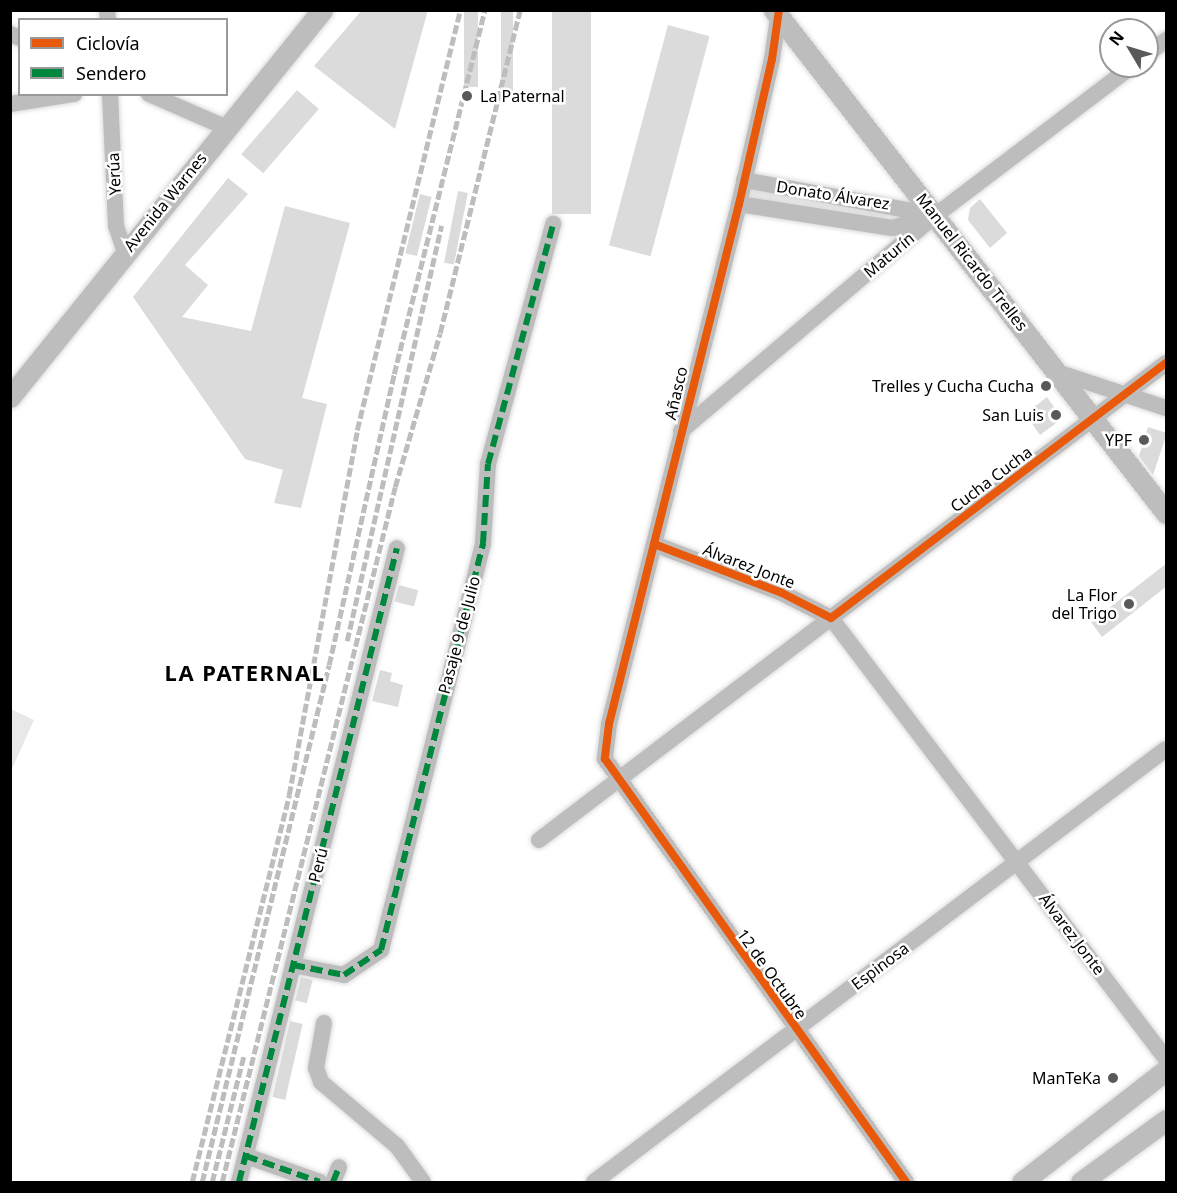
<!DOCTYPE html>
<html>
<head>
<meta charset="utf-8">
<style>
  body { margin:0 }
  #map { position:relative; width:1177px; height:1193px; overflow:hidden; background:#fff; font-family:"Noto Sans",sans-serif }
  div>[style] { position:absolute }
  .green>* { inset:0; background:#e8e8e8 }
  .building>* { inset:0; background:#dbdbdb; transform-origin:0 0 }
  .roads { filter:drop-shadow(0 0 2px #dbdbdb) drop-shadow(0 0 2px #dbdbdb) }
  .minor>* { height:16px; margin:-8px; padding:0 8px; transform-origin:8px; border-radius:8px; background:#bdbdbd }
  .major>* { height:21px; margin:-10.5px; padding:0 10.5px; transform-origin:10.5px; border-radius:10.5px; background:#bdbdbd }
  .rail>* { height:4.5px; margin-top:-2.25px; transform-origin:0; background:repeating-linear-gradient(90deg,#bdbdbd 0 9px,transparent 0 12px) }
  .quiet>* { height:6px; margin-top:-3px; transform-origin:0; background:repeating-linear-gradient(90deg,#00873e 0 12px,transparent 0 18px) }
  .cycleway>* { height:8px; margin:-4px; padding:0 4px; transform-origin:4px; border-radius:4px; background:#e8590c }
  .dots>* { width:16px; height:16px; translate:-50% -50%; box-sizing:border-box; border:3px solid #fff; border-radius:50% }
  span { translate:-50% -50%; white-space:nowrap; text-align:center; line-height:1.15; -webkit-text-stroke:5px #fff; paint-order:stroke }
  .poi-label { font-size:16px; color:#000 }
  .left { translate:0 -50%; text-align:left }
  .right { translate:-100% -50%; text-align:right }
  .street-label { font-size:16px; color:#000 }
  .district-label { font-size:22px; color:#000; font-weight:700; letter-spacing:1.5px }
  .frame { position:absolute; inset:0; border:12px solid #000; pointer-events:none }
  .legend { position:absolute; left:18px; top:18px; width:210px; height:78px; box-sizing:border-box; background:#fff; border:2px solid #999; margin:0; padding:8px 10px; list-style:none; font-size:18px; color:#000 }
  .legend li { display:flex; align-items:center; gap:12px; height:30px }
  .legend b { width:30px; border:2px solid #999 }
  .north { position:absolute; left:1099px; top:18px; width:60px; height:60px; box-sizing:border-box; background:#fff; border:2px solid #999; border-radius:50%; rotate:308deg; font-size:16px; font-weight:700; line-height:24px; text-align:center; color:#000 }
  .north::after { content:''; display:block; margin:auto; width:21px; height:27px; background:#595959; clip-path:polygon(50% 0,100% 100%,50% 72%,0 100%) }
</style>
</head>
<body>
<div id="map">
  <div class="green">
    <div style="clip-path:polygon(744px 180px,887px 214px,885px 222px,739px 204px)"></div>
    <div style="clip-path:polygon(11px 709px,34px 720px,11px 771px)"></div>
  </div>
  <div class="building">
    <div style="clip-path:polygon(362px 10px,428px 10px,395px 129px,314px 66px)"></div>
    <div style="left:464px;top:10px;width:14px;height:77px"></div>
    <div style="left:501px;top:10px;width:12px;height:85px"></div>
    <div style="left:552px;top:10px;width:39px;height:204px"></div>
    <div style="left:668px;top:25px;width:43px;height:228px;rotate:15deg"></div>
    <div style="left:297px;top:90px;width:29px;height:85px;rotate:41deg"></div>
    <div style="clip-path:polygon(228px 178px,248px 194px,185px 265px,208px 285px,182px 317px,251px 331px,285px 206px,350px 223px,302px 398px,327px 404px,301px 508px,274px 503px,283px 470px,245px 459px,133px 297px)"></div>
    <div style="left:458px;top:191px;width:10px;height:73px;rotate:11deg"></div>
    <div style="left:420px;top:194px;width:12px;height:61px;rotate:14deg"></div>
    <div style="clip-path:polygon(980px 199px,1007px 233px,990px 248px,968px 220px,970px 208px)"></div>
    <div style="clip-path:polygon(1047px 397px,1059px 414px,1059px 421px,1040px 435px,1025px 414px)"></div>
    <div style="clip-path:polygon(1148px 427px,1167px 433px,1153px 475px,1139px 456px)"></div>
    <div style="clip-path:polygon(1167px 563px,1167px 586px,1102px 637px,1091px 622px)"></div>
    <div style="left:399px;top:585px;width:20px;height:17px;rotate:15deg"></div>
    <div style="clip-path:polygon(380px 670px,392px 673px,390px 681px,403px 685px,398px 707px,372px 701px)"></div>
    <div style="left:301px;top:977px;width:12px;height:24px;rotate:14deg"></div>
    <div style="left:290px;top:1021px;width:13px;height:78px;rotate:13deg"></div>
  </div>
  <div class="roads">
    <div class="minor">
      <div style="left:107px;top:10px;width:10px;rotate:84deg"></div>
      <div style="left:779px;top:10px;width:49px;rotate:98.1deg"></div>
      <div style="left:772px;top:59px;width:149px;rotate:102.8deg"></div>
      <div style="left:739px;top:204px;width:536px;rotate:104.04deg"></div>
      <div style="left:609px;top:724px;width:35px;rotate:97deg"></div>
      <div style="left:605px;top:759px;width:519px;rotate:54.56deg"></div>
      <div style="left:10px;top:34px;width:11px;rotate:22deg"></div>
      <div style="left:1147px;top:54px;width:24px;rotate:-36deg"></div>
      <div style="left:110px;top:94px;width:132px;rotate:87.4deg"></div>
      <div style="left:116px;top:226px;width:28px;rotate:71deg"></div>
      <div style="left:149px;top:94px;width:83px;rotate:23.5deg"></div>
      <div style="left:10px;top:104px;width:65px;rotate:-8.9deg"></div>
      <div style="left:744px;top:180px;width:194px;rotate:10.4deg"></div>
      <div style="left:739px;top:204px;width:155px;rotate:8.9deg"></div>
      <div style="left:892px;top:228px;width:40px;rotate:-16deg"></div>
      <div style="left:1060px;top:373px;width:112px;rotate:18.3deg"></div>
      <div style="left:681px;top:431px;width:334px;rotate:-40.3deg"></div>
      <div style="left:936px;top:215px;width:246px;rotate:-37.2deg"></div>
      <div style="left:654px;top:544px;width:135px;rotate:20.9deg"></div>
      <div style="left:780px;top:592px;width:57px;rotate:27deg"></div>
      <div style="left:831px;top:618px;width:554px;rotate:52.78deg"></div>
      <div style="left:539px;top:840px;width:788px;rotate:-37.26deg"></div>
      <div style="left:293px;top:965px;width:52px;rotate:11.1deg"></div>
      <div style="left:344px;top:975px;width:45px;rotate:-34deg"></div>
      <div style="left:381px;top:950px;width:420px;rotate:-75.9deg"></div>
      <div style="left:483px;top:543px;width:79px;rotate:-86.4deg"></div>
      <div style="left:488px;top:464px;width:249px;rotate:-74.8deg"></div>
      <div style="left:324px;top:1023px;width:46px;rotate:100.1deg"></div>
      <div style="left:316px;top:1068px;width:15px;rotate:70deg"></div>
      <div style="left:321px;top:1082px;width:99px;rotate:40.1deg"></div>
      <div style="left:397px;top:1146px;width:44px;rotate:54.2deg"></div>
      <div style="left:246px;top:1156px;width:78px;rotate:19.4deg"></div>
      <div style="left:239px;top:1182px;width:653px;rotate:-76.01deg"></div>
      <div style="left:333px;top:1182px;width:16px;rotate:-68deg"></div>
      <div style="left:594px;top:1182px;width:717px;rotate:-37.13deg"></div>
    </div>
    <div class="major">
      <div style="left:774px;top:10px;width:638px;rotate:52.07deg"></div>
      <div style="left:10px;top:397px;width:497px;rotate:-51.1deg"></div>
      <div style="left:1022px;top:1182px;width:182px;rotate:-37.9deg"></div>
      <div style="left:1081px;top:1182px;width:105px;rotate:-36.1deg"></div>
    </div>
  </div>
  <div class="rail">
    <div style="left:347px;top:641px;width:426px;rotate:-77.2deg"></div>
    <div style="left:192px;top:1182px;width:399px;rotate:-75.9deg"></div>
    <div style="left:289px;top:795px;width:371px;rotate:-79.4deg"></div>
    <div style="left:357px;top:430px;width:432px;rotate:-76.2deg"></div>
    <div style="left:202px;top:1182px;width:532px;rotate:-76.2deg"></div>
    <div style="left:329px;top:665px;width:298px;rotate:-77.4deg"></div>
    <div style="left:394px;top:374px;width:375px;rotate:-76deg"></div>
    <div style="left:212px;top:1182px;width:131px;rotate:-75.9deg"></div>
    <div style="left:222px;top:1182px;width:716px;rotate:-76.02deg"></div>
    <div style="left:395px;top:487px;width:160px;rotate:-73.7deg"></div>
    <div style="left:440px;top:333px;width:333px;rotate:-76.1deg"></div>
  </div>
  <div class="quiet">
    <div style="left:293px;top:965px;width:52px;rotate:11.1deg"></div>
    <div style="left:344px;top:975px;width:45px;rotate:-34deg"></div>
    <div style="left:381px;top:950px;width:420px;rotate:-75.9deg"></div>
    <div style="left:483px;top:543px;width:79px;rotate:-86.4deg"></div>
    <div style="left:488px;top:464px;width:249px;rotate:-74.8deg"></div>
    <div style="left:246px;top:1156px;width:78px;rotate:19.4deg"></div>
    <div style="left:239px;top:1182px;width:653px;rotate:-76.01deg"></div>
    <div style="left:333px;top:1182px;width:16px;rotate:-68deg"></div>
  </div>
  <div class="cycleway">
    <div style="left:779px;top:10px;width:49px;rotate:98.1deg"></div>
    <div style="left:772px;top:59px;width:149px;rotate:102.8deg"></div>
    <div style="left:739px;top:204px;width:536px;rotate:104.04deg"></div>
    <div style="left:609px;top:724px;width:35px;rotate:97deg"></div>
    <div style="left:605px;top:759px;width:519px;rotate:54.56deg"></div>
    <div style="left:654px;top:544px;width:135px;rotate:20.9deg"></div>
    <div style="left:780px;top:592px;width:57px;rotate:27deg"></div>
    <div style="left:831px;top:618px;width:421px;rotate:-37.3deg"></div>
  </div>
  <div class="dots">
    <div style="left:467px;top:96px;background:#595959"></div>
    <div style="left:1046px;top:386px;background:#595959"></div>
    <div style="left:1056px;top:415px;background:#595959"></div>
    <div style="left:1144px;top:440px;background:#595959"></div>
    <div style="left:1129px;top:604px;background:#595959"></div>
    <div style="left:1113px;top:1078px;background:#595959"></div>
  </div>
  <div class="poi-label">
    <span class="left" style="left:480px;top:96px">La Paternal</span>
    <span class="right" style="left:1034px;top:386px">Trelles y Cucha Cucha</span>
    <span class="right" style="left:1044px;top:415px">San Luis</span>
    <span class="right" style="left:1132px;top:440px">YPF</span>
    <span class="right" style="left:1117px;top:604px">La Flor<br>del Trigo</span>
    <span class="right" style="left:1101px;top:1078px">ManTeKa</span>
  </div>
  <div class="street-label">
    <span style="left:114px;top:174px;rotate:-93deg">Yerúa</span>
    <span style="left:833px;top:195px;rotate:9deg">Donato Álvarez</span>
    <span style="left:165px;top:202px;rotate:-51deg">Avenida Warnes</span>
    <span style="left:889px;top:255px;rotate:-40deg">Maturín</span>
    <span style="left:972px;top:262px;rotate:52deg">Manuel Ricardo Trelles</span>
    <span style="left:676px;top:393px;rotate:-77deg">Añasco</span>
    <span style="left:991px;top:479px;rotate:-37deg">Cucha Cucha</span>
    <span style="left:749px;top:566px;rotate:21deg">Álvarez Jonte</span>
    <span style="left:459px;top:635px;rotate:-75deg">Pasaje 9 de Julio</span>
    <span style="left:318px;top:865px;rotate:-76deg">Perú</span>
    <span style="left:1072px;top:934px;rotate:53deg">Álvarez Jonte</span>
    <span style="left:880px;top:966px;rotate:-37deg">Espinosa</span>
    <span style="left:772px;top:974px;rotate:54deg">12 de Octubre</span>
  </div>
  <div class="district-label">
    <span style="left:245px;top:673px">LA PATERNAL</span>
  </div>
  <div class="frame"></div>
  <ul class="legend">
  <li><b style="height:8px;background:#e8590c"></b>Ciclovía</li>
  <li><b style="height:8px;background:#00873e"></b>Sendero</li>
  </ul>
  <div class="north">N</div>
</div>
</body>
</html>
